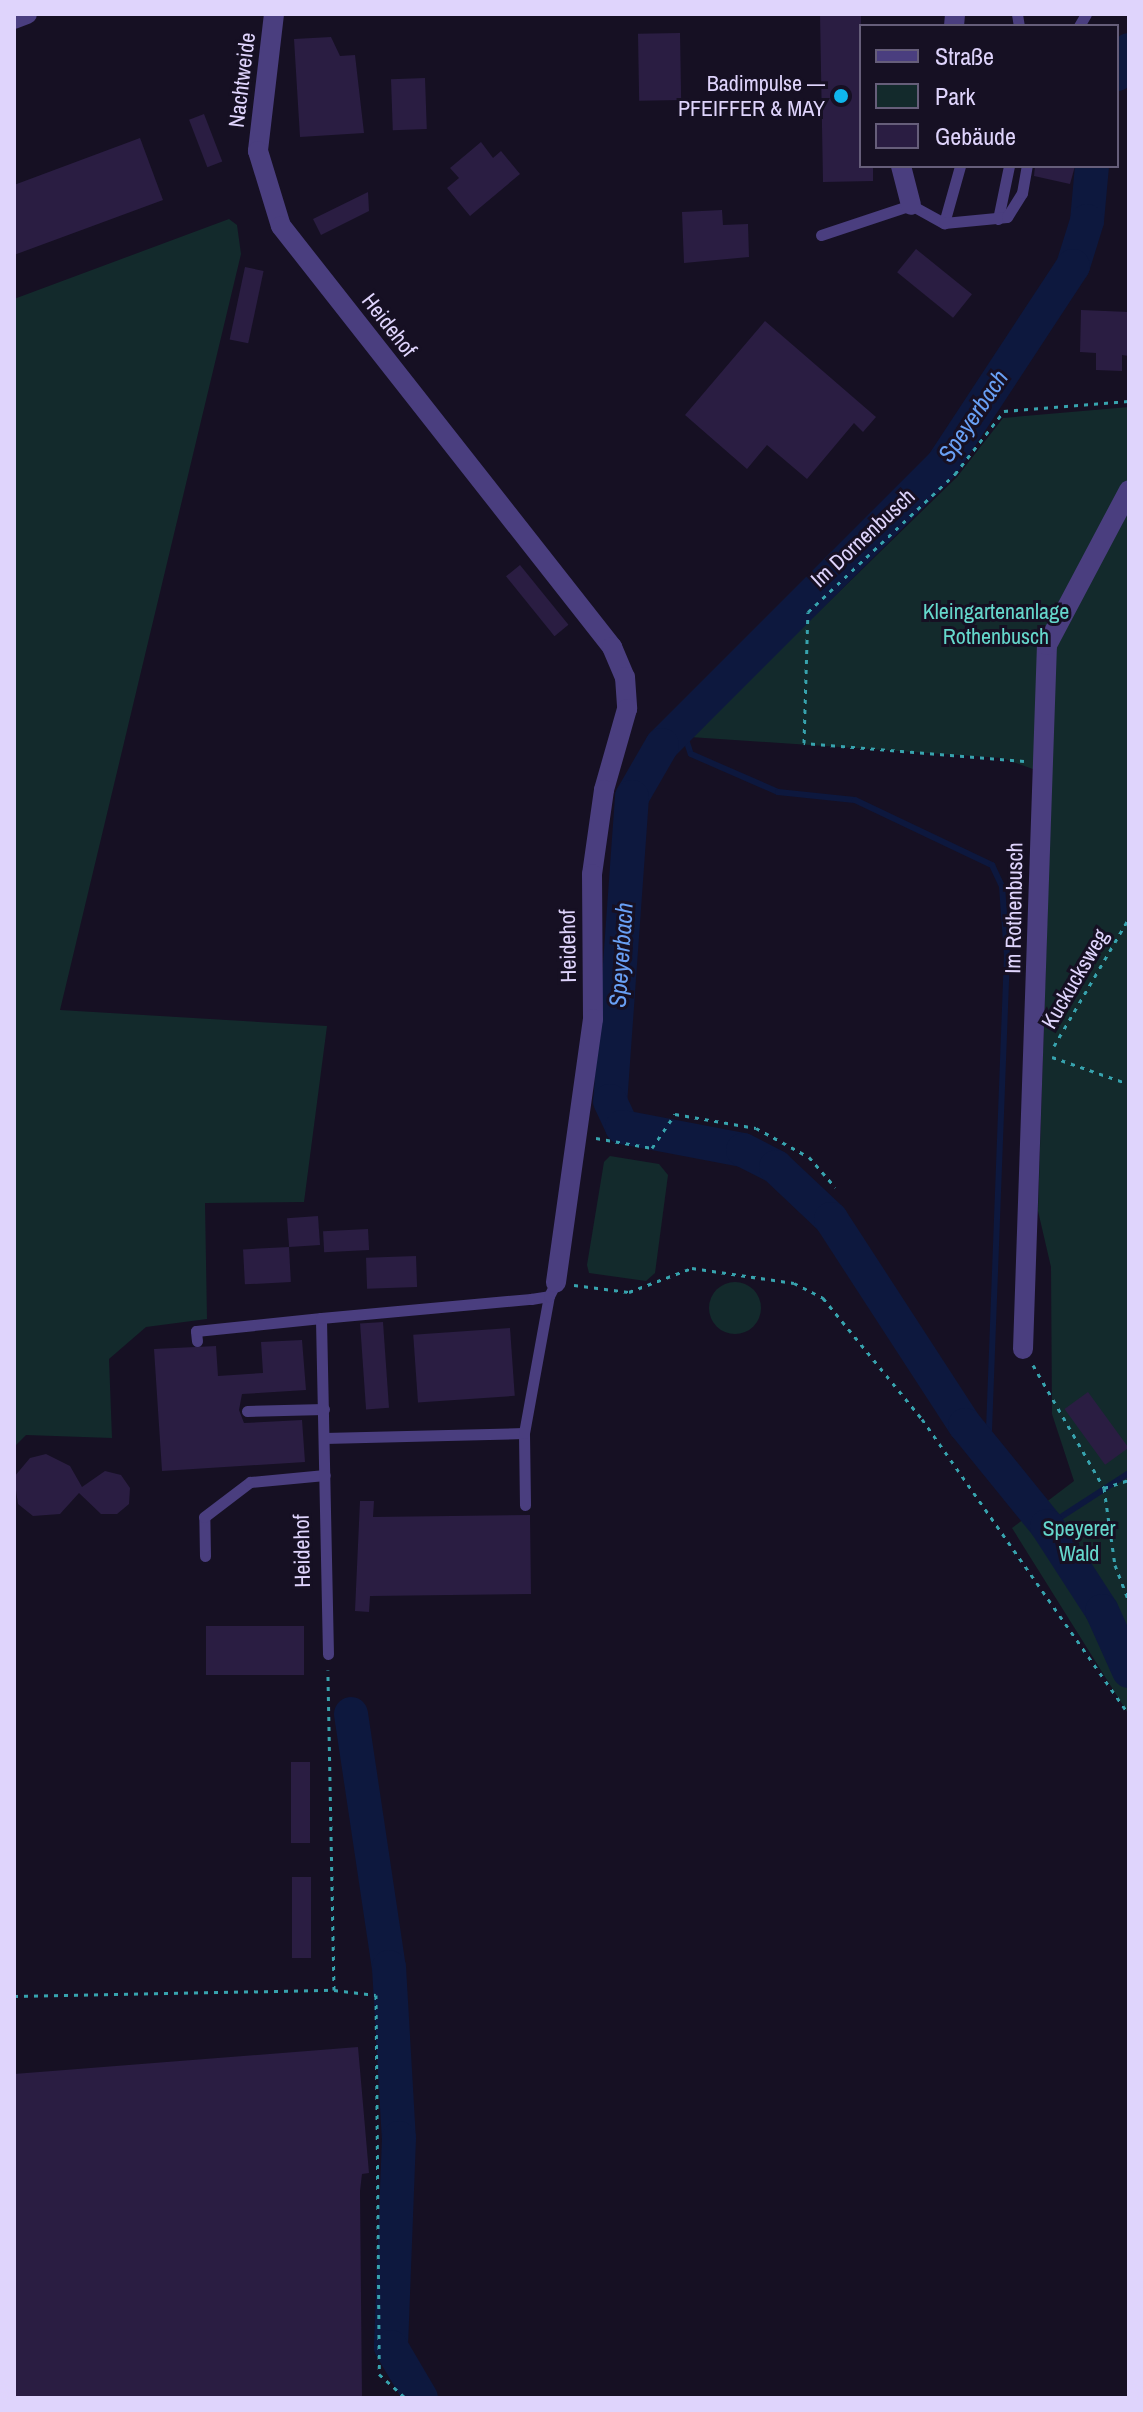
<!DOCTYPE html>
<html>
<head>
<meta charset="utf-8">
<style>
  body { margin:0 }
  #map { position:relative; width:1143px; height:2412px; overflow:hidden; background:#161023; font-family:"Archivo Narrow",sans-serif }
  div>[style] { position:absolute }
  .green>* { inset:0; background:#132a2c }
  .round { border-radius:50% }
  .stream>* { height:6px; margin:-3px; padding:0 3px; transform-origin:3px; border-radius:3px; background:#0d183e }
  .river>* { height:34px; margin:-17px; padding:0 17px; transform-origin:17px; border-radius:17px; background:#0d183e }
  .building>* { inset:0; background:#2a1d42; transform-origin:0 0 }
  .path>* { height:3px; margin-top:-1.5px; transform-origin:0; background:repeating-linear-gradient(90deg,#37a3ae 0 4px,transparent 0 10px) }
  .service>* { height:11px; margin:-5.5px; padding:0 5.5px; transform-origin:5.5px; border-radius:5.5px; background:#4a3e7f }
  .minor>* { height:20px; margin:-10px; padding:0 10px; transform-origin:10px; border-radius:10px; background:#4a3e7f }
  .tertiary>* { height:20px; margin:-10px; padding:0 10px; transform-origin:10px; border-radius:10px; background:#4a3e7f }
  .dots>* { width:22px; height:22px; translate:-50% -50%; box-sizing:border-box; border:4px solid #161023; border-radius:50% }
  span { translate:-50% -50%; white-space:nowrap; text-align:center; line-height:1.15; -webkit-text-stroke:6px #161023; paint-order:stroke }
  .street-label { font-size:22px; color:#dfd4fc }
  .poi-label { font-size:22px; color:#dfd4fc }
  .right { translate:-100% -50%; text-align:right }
  .park-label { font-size:22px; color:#65d8cc }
  .water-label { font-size:24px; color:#69a0f5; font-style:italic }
  .frame { position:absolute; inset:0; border:16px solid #dfd4fc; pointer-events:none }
  .legend { position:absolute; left:859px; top:24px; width:260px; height:144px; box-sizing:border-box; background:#161023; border:2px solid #665e7a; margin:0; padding:10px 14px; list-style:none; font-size:24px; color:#dfd4fc }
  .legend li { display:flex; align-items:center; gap:16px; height:40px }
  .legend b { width:40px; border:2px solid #665e7a }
</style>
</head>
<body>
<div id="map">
  <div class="green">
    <div style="clip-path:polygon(229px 219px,237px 225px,241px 254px,60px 1010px,327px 1026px,304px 1202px,205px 1203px,207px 1319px,146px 1327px,109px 1359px,112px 1438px,26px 1435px,14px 1447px,14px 299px)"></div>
    <div style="clip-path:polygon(1129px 407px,1129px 1715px,1012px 1528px,1074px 1481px,1052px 1414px,1051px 1267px,1038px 1211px,1051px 798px,1047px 774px,1002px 758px,690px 737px,957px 477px,1003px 418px)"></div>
    <div style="clip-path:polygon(610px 1156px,659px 1164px,668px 1175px,655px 1273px,646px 1281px,589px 1273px,587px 1265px,604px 1162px)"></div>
    <div class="round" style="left:709px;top:1282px;width:52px;height:52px"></div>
  </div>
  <div class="stream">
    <div style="left:682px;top:727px;width:28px;rotate:72deg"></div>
    <div style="left:691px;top:754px;width:95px;rotate:23.6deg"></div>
    <div style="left:778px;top:792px;width:77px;rotate:5.9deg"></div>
    <div style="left:855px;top:800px;width:152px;rotate:25.4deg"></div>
    <div style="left:992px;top:865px;width:23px;rotate:65deg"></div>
    <div style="left:1002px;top:886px;width:69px;rotate:85.9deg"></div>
    <div style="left:1007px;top:955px;width:502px;rotate:92.17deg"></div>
    <div style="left:1047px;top:1526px;width:98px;rotate:-32.9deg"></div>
  </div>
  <div class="river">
    <div style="left:1117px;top:74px;width:27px;rotate:-63deg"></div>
    <div style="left:1092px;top:166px;width:55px;rotate:95.2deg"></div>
    <div style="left:1087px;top:221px;width:47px;rotate:107.3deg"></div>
    <div style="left:1073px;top:266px;width:237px;rotate:123.3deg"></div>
    <div style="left:943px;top:464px;width:397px;rotate:135deg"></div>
    <div style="left:662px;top:745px;width:60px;rotate:120deg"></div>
    <div style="left:632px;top:797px;width:305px;rotate:94.1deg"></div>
    <div style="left:610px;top:1101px;width:29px;rotate:65deg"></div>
    <div style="left:622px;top:1127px;width:123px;rotate:10.8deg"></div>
    <div style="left:743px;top:1150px;width:37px;rotate:27deg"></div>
    <div style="left:776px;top:1167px;width:76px;rotate:43.4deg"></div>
    <div style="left:831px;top:1219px;width:246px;rotate:57deg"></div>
    <div style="left:965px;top:1425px;width:130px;rotate:50.9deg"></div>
    <div style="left:1047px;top:1526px;width:101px;rotate:57.1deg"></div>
    <div style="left:1102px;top:1611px;width:66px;rotate:65.8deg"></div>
    <div style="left:351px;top:1714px;width:256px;rotate:81.5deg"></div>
    <div style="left:389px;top:1967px;width:171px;rotate:86.7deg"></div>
    <div style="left:399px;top:2138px;width:209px;rotate:92.2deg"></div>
    <div style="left:391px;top:2347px;width:59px;rotate:59.5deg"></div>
  </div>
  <div class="building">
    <div style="clip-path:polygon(820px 14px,861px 14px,861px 166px,873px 166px,873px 181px,823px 182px)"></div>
    <div style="left:680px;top:33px;width:67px;height:42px;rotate:89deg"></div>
    <div style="clip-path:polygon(331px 37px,340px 56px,355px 55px,364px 133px,300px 137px,294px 39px)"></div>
    <div style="left:425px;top:78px;width:51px;height:34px;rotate:88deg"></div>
    <div style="left:204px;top:114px;width:51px;height:16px;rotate:69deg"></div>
    <div style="clip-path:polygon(140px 138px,163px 200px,14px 255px,14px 185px)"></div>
    <div style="clip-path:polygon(481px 142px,493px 158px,501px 151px,520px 174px,470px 216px,447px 188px,459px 178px,450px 168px)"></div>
    <div style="clip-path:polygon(1035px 166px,1075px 166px,1070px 184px,1034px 176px)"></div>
    <div style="clip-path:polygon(368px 192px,369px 211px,321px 235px,313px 219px)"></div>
    <div style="clip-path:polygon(722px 210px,723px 225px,748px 224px,749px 257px,684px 263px,682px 212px)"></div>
    <div style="left:916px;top:249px;width:72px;height:30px;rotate:39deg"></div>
    <div style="left:245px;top:267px;width:19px;height:74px;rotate:12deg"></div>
    <div style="clip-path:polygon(1081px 310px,1129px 312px,1129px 356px,1122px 355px,1122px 371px,1096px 370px,1096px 353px,1080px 352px)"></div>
    <div style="clip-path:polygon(765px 321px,876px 417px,863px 432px,854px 423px,807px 479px,767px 445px,747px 469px,685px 415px)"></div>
    <div style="left:520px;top:565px;width:77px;height:18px;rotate:51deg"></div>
    <div style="left:318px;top:1216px;width:29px;height:31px;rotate:86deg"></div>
    <div style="left:368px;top:1229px;width:21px;height:45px;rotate:87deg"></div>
    <div style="left:289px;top:1247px;width:35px;height:46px;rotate:87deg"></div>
    <div style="left:416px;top:1256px;width:31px;height:50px;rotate:88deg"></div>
    <div style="left:383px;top:1322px;width:86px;height:23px;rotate:86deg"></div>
    <div style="left:510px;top:1328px;width:68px;height:97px;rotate:86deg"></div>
    <div style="clip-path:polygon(302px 1340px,306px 1390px,242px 1394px,239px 1410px,244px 1423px,302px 1420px,305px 1462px,162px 1471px,154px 1349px,216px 1346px,218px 1376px,263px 1373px,261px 1342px)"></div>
    <div style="left:1088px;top:1392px;width:69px;height:29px;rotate:54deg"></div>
    <div style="clip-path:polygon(46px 1454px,70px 1466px,82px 1487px,105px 1471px,121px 1475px,130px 1488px,129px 1504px,117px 1514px,101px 1514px,79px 1493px,60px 1514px,33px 1516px,18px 1504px,14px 1477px,30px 1458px)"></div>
    <div style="clip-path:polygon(360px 1501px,374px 1501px,373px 1517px,530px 1515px,531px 1594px,370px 1596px,369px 1612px,355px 1611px)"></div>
    <div style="left:206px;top:1626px;width:98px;height:49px"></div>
    <div style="left:291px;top:1762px;width:19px;height:81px"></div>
    <div style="left:292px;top:1877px;width:19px;height:81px"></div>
    <div style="clip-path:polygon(358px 2047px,369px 2173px,362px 2174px,360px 2191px,362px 2398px,14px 2398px,14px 2074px)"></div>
  </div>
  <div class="path">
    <div style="left:1024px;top:761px;width:221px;rotate:-175.3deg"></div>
    <div style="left:804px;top:743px;width:131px;rotate:-88.3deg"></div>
    <div style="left:808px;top:612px;width:202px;rotate:-43.2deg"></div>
    <div style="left:955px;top:474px;width:80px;rotate:-52.1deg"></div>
    <div style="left:1004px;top:411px;width:125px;rotate:-4.6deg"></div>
    <div style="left:1054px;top:1046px;width:148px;rotate:-59.6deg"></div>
    <div style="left:1052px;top:1057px;width:82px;rotate:19.3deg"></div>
    <div style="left:596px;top:1138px;width:57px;rotate:10.1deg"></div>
    <div style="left:652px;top:1148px;width:41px;rotate:-55.9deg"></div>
    <div style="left:675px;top:1114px;width:82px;rotate:9.8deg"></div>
    <div style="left:756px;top:1128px;width:60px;rotate:28.7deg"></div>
    <div style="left:809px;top:1157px;width:40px;rotate:49deg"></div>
    <div style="left:574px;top:1285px;width:55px;rotate:7.3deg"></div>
    <div style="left:629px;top:1292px;width:67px;rotate:-20.9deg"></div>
    <div style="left:692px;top:1268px;width:103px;rotate:8.4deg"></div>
    <div style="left:794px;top:1283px;width:33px;rotate:27deg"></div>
    <div style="left:823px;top:1298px;width:156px;rotate:50.7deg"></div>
    <div style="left:922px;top:1419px;width:361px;rotate:55deg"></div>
    <div style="left:1033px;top:1365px;width:142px;rotate:60deg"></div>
    <div style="left:1104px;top:1488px;width:78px;rotate:81.9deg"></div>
    <div style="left:1115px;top:1565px;width:40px;rotate:69deg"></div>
    <div style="left:1104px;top:1488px;width:26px;rotate:-18deg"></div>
    <div style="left:334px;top:1990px;width:42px;rotate:6.8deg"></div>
    <div style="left:376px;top:1995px;width:379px;rotate:89.5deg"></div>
    <div style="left:379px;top:2374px;width:36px;rotate:42deg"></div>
    <div style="left:14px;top:1996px;width:320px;rotate:-1.1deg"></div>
    <div style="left:334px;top:1990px;width:320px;rotate:-91.1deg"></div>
  </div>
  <div class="service">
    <div style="left:1017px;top:14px;width:12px;rotate:81deg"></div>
    <div style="left:1079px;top:26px;width:14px;rotate:-60deg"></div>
    <div style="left:998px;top:219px;width:54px;rotate:-78.3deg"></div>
    <div style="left:944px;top:223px;width:59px;rotate:-74.3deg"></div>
    <div style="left:821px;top:235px;width:95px;rotate:-18.4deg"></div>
    <div style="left:911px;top:205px;width:38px;rotate:29deg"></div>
    <div style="left:944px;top:223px;width:63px;rotate:-5.4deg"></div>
    <div style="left:1007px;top:217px;width:28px;rotate:-58deg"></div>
    <div style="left:1022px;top:193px;width:27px;rotate:-80deg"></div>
    <div style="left:197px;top:1341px;width:10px;rotate:-96deg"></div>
    <div style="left:196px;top:1331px;width:126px;rotate:-5.9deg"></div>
    <div style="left:247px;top:1411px;width:77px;rotate:-1.5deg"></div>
    <div style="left:324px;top:1438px;width:200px;rotate:-1.4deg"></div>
    <div style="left:525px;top:1505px;width:72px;rotate:-90.8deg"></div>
    <div style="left:524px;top:1433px;width:139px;rotate:-79.7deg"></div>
    <div style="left:205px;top:1556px;width:39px;rotate:-91deg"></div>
    <div style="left:204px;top:1517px;width:58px;rotate:-37.3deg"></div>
    <div style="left:250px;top:1482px;width:75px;rotate:-5.3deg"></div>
    <div style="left:328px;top:1654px;width:336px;rotate:-91.2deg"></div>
    <div style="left:321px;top:1318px;width:211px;rotate:-5.2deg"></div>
    <div style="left:531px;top:1299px;width:18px;rotate:-9deg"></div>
    <div style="left:549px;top:1296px;width:16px;rotate:-63deg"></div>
  </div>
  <div class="minor">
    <div style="left:274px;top:14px;width:138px;rotate:96.7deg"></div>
    <div style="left:258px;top:151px;width:78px;rotate:73deg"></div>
    <div style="left:281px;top:226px;width:536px;rotate:51.82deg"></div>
    <div style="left:612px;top:647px;width:33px;rotate:67deg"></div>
    <div style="left:625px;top:677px;width:32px;rotate:86deg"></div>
    <div style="left:627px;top:709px;width:84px;rotate:105.9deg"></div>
    <div style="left:604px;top:790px;width:85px;rotate:98.1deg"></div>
    <div style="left:592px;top:874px;width:145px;rotate:89.6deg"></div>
    <div style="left:593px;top:1019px;width:266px;rotate:98deg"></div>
    <div style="left:954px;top:26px;width:12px;rotate:-85deg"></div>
    <div style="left:901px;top:166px;width:40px;rotate:75.6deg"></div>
    <div style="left:1023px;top:1349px;width:704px;rotate:-88.05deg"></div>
    <div style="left:1047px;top:645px;width:175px;rotate:-62.1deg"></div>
  </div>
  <div class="tertiary">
    <div style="left:14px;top:19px;width:14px;rotate:-21deg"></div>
  </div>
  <div class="dots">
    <div style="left:841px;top:96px;background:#0fb6ed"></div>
  </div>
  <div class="street-label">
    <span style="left:242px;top:80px;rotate:-83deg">Nachtweide</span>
    <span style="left:389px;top:325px;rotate:52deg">Heidehof</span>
    <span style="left:863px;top:538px;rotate:-43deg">Im Dornenbusch</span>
    <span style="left:1014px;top:908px;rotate:-89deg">Im Rothenbusch</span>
    <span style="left:568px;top:946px;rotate:-91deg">Heidehof</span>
    <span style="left:1075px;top:979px;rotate:-60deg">Kuckucksweg</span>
    <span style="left:302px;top:1551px;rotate:-91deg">Heidehof</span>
  </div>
  <div class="poi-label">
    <span class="right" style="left:825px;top:96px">Badimpulse —<br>PFEIFFER &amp; MAY</span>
  </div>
  <div class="park-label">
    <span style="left:996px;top:624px">Kleingartenanlage<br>Rothenbusch</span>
    <span style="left:1079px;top:1541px">Speyerer<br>Wald</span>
  </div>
  <div class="water-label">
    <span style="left:973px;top:416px;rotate:-56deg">Speyerbach</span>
    <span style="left:621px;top:955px;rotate:-86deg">Speyerbach</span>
  </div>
  <div class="frame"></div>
  <ul class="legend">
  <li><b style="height:10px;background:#4a3e7f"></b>Straße</li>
  <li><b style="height:22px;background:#132a2c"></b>Park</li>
  <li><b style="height:22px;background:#2a1d42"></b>Gebäude</li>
  </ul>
</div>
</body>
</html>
